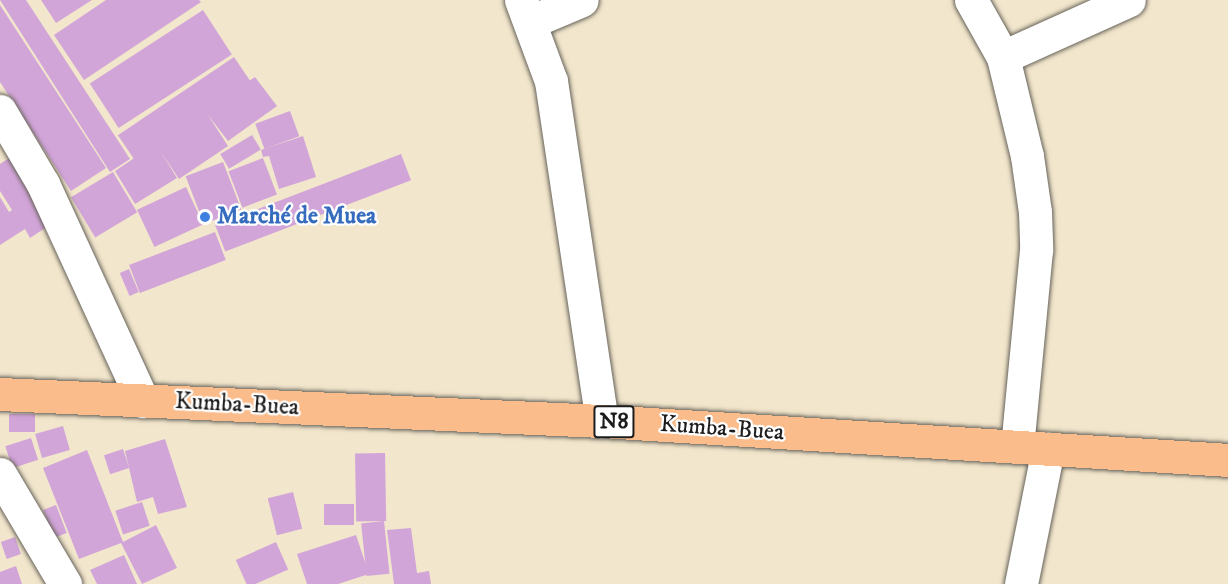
<!DOCTYPE html>
<html>
<head>
<meta charset="utf-8">
<style>
  body { margin:0 }
  #map { position:relative; width:1228px; height:584px; overflow:hidden; background:#f2e6cc; font-family:"IM FELL DW Pica",serif }
  div>[style] { position:absolute }
  .building>* { inset:0; background:#d2a5d9; transform-origin:0 0 }
  .roads { filter:drop-shadow(0 0 2px #67635a) drop-shadow(0 0 2px #67635a) }
  .minor>* { height:33px; margin:-16.5px; padding:0 16.5px; transform-origin:16.5px; border-radius:16.5px; background:#fff }
  .highway>* { height:33px; margin:-16.5px; padding:0 16.5px; transform-origin:16.5px; border-radius:16.5px; background:#fabc8b }
  .dots>* { width:16px; height:16px; translate:-50% -50%; box-sizing:border-box; border:3px solid #fff; border-radius:50% }
  span { translate:-50% -50%; white-space:nowrap; text-align:center; line-height:1.15; -webkit-text-stroke:4.5px #fff; paint-order:stroke }
  .shield-label span { padding:2px 4px; background:#fff; border:2px solid; border-radius:4px; -webkit-text-stroke-width:0 }
  .shield-label { font-size:22px; color:#1c1c1c; font-weight:700 }
  .shop-label { font-size:24px; color:#366cbe; font-weight:700 }
  .left { translate:0 -50%; text-align:left }
  .street-label { font-size:24px; color:#1c1c1c }
</style>
</head>
<body>
<div id="map">
  <div class="building">
    <div style="clip-path:polygon(0 0,26px 0,130px 159px,110px 172px)"></div>
    <div style="clip-path:polygon(41px 0,92px 0,56px 23px)"></div>
    <div style="clip-path:polygon(106px 0,199px 0,201px 2px,84px 80px,54px 35px)"></div>
    <div style="clip-path:polygon(0 5px,106px 168px,71px 191px,0 82px)"></div>
    <div style="left:203px;top:10px;width:53px;height:135px;rotate:57deg"></div>
    <div style="left:234px;top:57px;width:29px;height:140px;rotate:56deg"></div>
    <div style="clip-path:polygon(255px 77px,277px 106px,228px 141px,208px 115px,228px 146px,179px 179px,161px 152px,177px 178px,135px 204px,115px 171px)"></div>
    <div style="left:290px;top:111px;width:27px;height:37px;rotate:70deg"></div>
    <div style="left:252px;top:135px;width:17px;height:37px;rotate:59deg"></div>
    <div style="clip-path:polygon(303px 136px,316px 177px,279px 189px,269px 156px,263px 157px,261px 150px)"></div>
    <div style="clip-path:polygon(20px 151px,59px 219px,30px 238px,25px 229px,0 245px,0 197px,9px 212px,12px 210px,0 191px,0 164px)"></div>
    <div style="left:401px;top:154px;width:28px;height:199px;rotate:69deg"></div>
    <div style="left:263px;top:158px;width:39px;height:37px;rotate:69deg"></div>
    <div style="left:223px;top:162px;width:51px;height:40px;rotate:69deg"></div>
    <div style="left:113px;top:172px;width:47px;height:49px;rotate:59deg"></div>
    <div style="left:186px;top:187px;width:41px;height:54px;rotate:65deg"></div>
    <div style="left:215px;top:232px;width:30px;height:92px;rotate:69deg"></div>
    <div style="left:129px;top:269px;width:25px;height:10px;rotate:67deg"></div>
    <div style="left:9px;top:414px;width:26px;height:18px"></div>
    <div style="left:63px;top:426px;width:25px;height:29px;rotate:74deg"></div>
    <div style="left:31px;top:438px;width:23px;height:27px;rotate:72deg"></div>
    <div style="clip-path:polygon(165px 439px,187px 507px,158px 514px,153px 497px,137px 502px,125px 451px)"></div>
    <div style="left:123px;top:449px;width:20px;height:20px;rotate:72deg"></div>
    <div style="clip-path:polygon(87px 450px,123px 542px,156px 525px,177px 568px,142px 584px,121px 543px,79px 559px,43px 468px)"></div>
    <div style="left:385px;top:453px;width:68px;height:30px;rotate:89deg"></div>
    <div style="left:293px;top:492px;width:38px;height:26px;rotate:76deg"></div>
    <div style="left:142px;top:502px;width:25px;height:28px;rotate:72deg"></div>
    <div style="left:354px;top:504px;width:21px;height:30px;rotate:90deg"></div>
    <div style="left:56px;top:505px;width:30px;height:14px;rotate:69deg"></div>
    <div style="left:384px;top:521px;width:53px;height:23px;rotate:84deg"></div>
    <div style="clip-path:polygon(411px 528px,417px 573px,429px 571px,431px 584px,394px 584px,387px 530px)"></div>
    <div style="clip-path:polygon(356px 535px,369px 574px,338px 584px,307px 584px,297px 554px)"></div>
    <div style="left:15px;top:537px;width:18px;height:15px;rotate:71deg"></div>
    <div style="left:276px;top:542px;width:30px;height:44px;rotate:66deg"></div>
    <div style="clip-path:polygon(124px 555px,137px 584px,97px 584px,90px 570px)"></div>
    <div style="clip-path:polygon(16px 566px,22px 584px,0 584px,0 572px)"></div>
  </div>
  <div class="roads">
    <div class="minor">
      <div style="left:521px;top:0;width:86px;rotate:69.7deg"></div>
      <div style="left:551px;top:81px;width:344px;rotate:81.5deg"></div>
      <div style="left:971px;top:0;width:65px;rotate:60.7deg"></div>
      <div style="left:1003px;top:57px;width:102px;rotate:76.4deg"></div>
      <div style="left:1027px;top:156px;width:57px;rotate:81.9deg"></div>
      <div style="left:1035px;top:212px;width:38px;rotate:88deg"></div>
      <div style="left:1036px;top:250px;width:198px;rotate:95.5deg"></div>
      <div style="left:530px;top:22px;width:56px;rotate:-22.9deg"></div>
      <div style="left:1003px;top:57px;width:138px;rotate:-24.3deg"></div>
      <div style="left:0;top:111px;width:85px;rotate:59.5deg"></div>
      <div style="left:43px;top:184px;width:239px;rotate:65.3deg"></div>
      <div style="left:0;top:474px;width:128px;rotate:59.4deg"></div>
      <div style="left:1021px;top:584px;width:138px;rotate:-78.7deg"></div>
    </div>
    <div class="highway">
      <div style="left:0;top:394px;width:603px;rotate:2.57deg"></div>
      <div style="left:602px;top:421px;width:627px;rotate:3.56deg"></div>
    </div>
  </div>
  <div class="dots">
    <div style="left:205px;top:217px;background:#3f7fe0"></div>
  </div>
  <div class="shield-label">
    <span style="left:614px;top:422px">N8</span>
  </div>
  <div class="shop-label">
    <span class="left" style="left:217px;top:217px">Marché de Muea</span>
  </div>
  <div class="street-label">
    <span style="left:237px;top:405px;rotate:3deg">Kumba-Buea</span>
    <span style="left:722px;top:429px;rotate:4deg">Kumba-Buea</span>
  </div>
</div>
</body>
</html>
